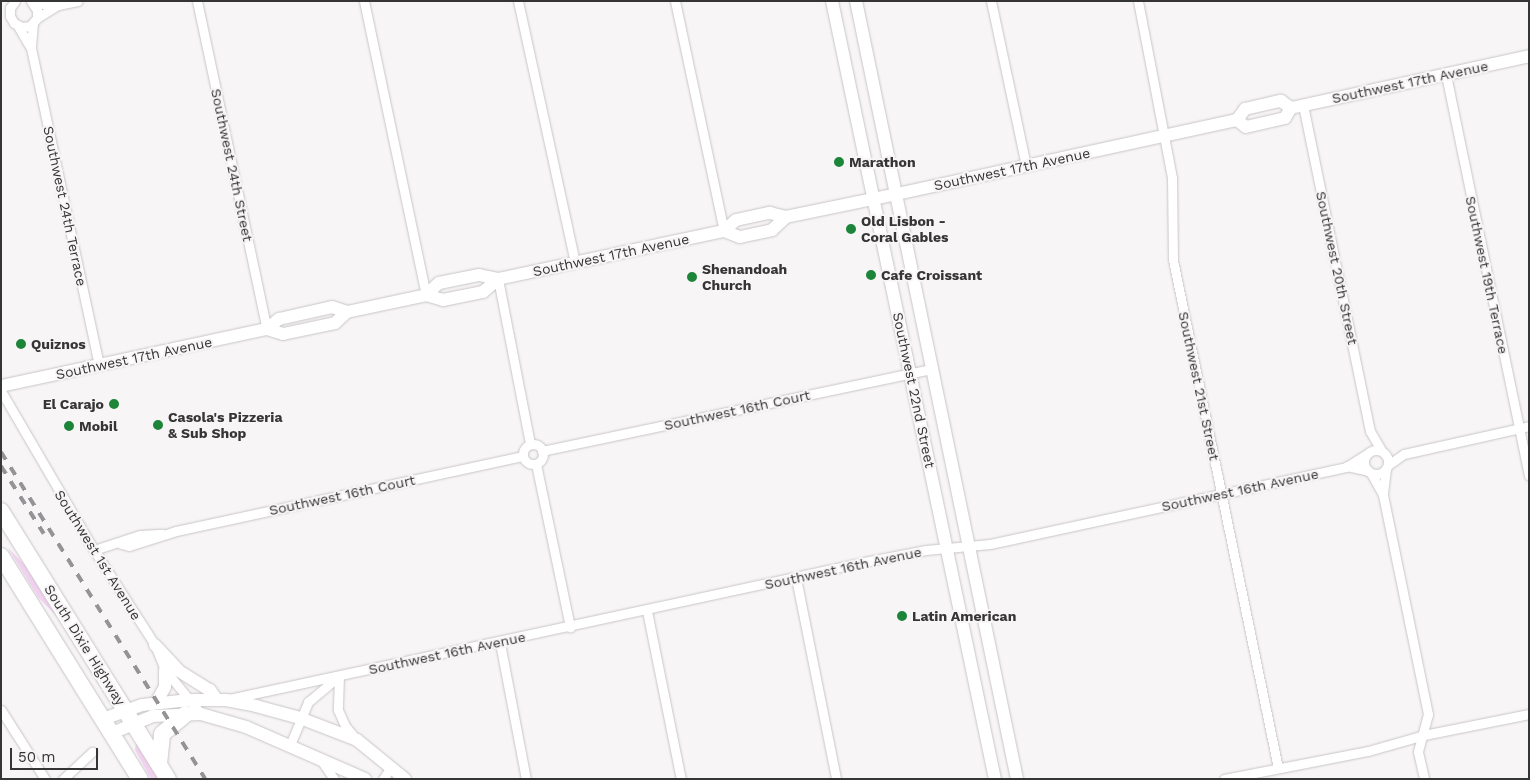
<!DOCTYPE html>
<html>
<head>
<meta charset="utf-8">
<style>
  body { margin:0 }
  #map { position:relative; width:1530px; height:780px; overflow:hidden; background:#f8f5f7; font-family:"Work Sans",sans-serif }
  div>[style] { position:absolute }
  .green>* { inset:0; background:#f2d2f0 }
  .roads { filter:drop-shadow(0 0 1px #c8c5c7) drop-shadow(0 0 1px #c8c5c7) }
  .street>* { height:9px; margin:-4.5px; padding:0 4.5px; transform-origin:4.5px; border-radius:4.5px; background:#fff }
  .street>.ring { margin:-4.5px; padding:0; box-sizing:content-box; background:none; border:9px solid #fff; border-radius:50% }
  .secondary>* { height:12px; margin:-6px; padding:0 6px; transform-origin:6px; border-radius:6px; background:#fff }
  .highway>* { height:16px; margin:-8px; padding:0 8px; transform-origin:8px; border-radius:8px; background:#fff }
  .rail>* { height:4px; margin-top:-2px; transform-origin:0; background:repeating-linear-gradient(90deg,#959395 0 9px,transparent 0 18px) }
  .dots>* { width:14px; height:14px; translate:-50% -50%; box-sizing:border-box; border:2px solid #f8f5f7; border-radius:50% }
  span { translate:-50% -50%; white-space:nowrap; text-align:center; line-height:1.15; -webkit-text-stroke:4px #f8f5f7; paint-order:stroke }
  .street-label { font-size:14px; color:#363536 }
  .poi-label { font-size:14px; color:#363536; font-weight:700 }
  .left { translate:0 -50%; text-align:left }
  .right { translate:-100% -50%; text-align:right }
  .frame { position:absolute; inset:0; border:2px solid #363536; pointer-events:none }
  .scale { position:absolute; left:10px; top:748px; width:88px; height:22px; box-sizing:border-box; border:2px solid #363536; border-top:0; padding-left:6px; font-size:15px; line-height:18px; white-space:nowrap; color:#363536; -webkit-text-stroke:4px #f8f5f7; paint-order:stroke }
</style>
</head>
<body>
<div id="map">
  <div class="green">
    <div style="clip-path:polygon(8px 548px,26px 566px,58px 618px,38px 597px)"></div>
    <div style="clip-path:polygon(136px 743px,159px 779px,151px 779px,135px 750px)"></div>
  </div>
  <div class="roads">
    <div class="street">
      <div style="left:15px;top:1px;width:9px;rotate:126deg"></div>
      <div style="left:10px;top:8px;width:8px;rotate:90deg"></div>
      <div style="left:10px;top:16px;width:8px;rotate:60deg"></div>
      <div style="left:14px;top:23px;width:9px;rotate:27deg"></div>
      <div style="left:22px;top:27px;width:8px;rotate:-7deg"></div>
      <div style="left:30px;top:26px;width:11px;rotate:-49deg"></div>
      <div style="left:37px;top:18px;width:8px;rotate:-90deg"></div>
      <div style="left:37px;top:10px;width:11px;rotate:-124deg"></div>
      <div style="left:197px;top:1px;width:335px;rotate:78deg"></div>
      <div style="left:364px;top:1px;width:300px;rotate:78.1deg"></div>
      <div style="left:518px;top:1px;width:268px;rotate:77.7deg"></div>
      <div style="left:675px;top:1px;width:235px;rotate:78deg"></div>
      <div style="left:991px;top:1px;width:168px;rotate:78deg"></div>
      <div style="left:1138px;top:1px;width:180px;rotate:79.1deg"></div>
      <div style="left:1172px;top:178px;width:82px;rotate:89.3deg"></div>
      <div style="left:1173px;top:260px;width:519px;rotate:78.32deg"></div>
      <div style="left:33px;top:3px;width:25px;rotate:5deg"></div>
      <div style="left:58px;top:5px;width:20px;rotate:-11deg"></div>
      <div style="left:37px;top:18px;width:25px;rotate:-32deg"></div>
      <div style="left:33px;top:23px;width:25px;rotate:95deg"></div>
      <div style="left:31px;top:48px;width:325px;rotate:77.9deg"></div>
      <div style="left:18px;top:26px;width:24px;rotate:60deg"></div>
      <div style="left:1446px;top:75px;width:409px;rotate:78.3deg"></div>
      <div style="left:1303px;top:105px;width:333px;rotate:78.4deg"></div>
      <div style="left:1370px;top:431px;width:22px;rotate:60deg"></div>
      <div style="left:498px;top:279px;width:168px;rotate:79deg"></div>
      <div style="left:1px;top:391px;width:184px;rotate:59.7deg"></div>
      <div style="left:94px;top:550px;width:113px;rotate:57.3deg"></div>
      <div style="left:155px;top:645px;width:27px;rotate:68deg"></div>
      <div style="left:165px;top:670px;width:57px;rotate:50.7deg"></div>
      <div class="ring" style="left:523px;top:444px;width:11px;height:11px"></div>
      <div class="ring" style="left:1364px;top:450px;width:15px;height:15px"></div>
      <div style="left:542px;top:451px;width:398px;rotate:-11.9deg"></div>
      <div style="left:536px;top:464px;width:167px;rotate:78.2deg"></div>
      <div style="left:1388px;top:465px;width:19px;rotate:-35deg"></div>
      <div style="left:1404px;top:454px;width:128px;rotate:-12.6deg"></div>
      <div style="left:1347px;top:466px;width:22px;rotate:13deg"></div>
      <div style="left:1386px;top:469px;width:26px;rotate:97deg"></div>
      <div style="left:1383px;top:495px;width:224px;rotate:78.4deg"></div>
      <div style="left:1428px;top:714px;width:39px;rotate:105deg"></div>
      <div style="left:1418px;top:752px;width:28px;rotate:77deg"></div>
      <div style="left:1371px;top:473px;width:25px;rotate:61deg"></div>
      <div style="left:121px;top:544px;width:8px;rotate:14deg"></div>
      <div style="left:129px;top:546px;width:49px;rotate:-17.7deg"></div>
      <div style="left:176px;top:531px;width:354px;rotate:-12.2deg"></div>
      <div style="left:94px;top:550px;width:48px;rotate:-18.1deg"></div>
      <div style="left:140px;top:535px;width:22px;rotate:-3deg"></div>
      <div style="left:796px;top:578px;width:205px;rotate:78.7deg"></div>
      <div style="left:647px;top:611px;width:171px;rotate:78.6deg"></div>
      <div style="left:500px;top:643px;width:138px;rotate:79.2deg"></div>
      <div style="left:339px;top:676px;width:34px;rotate:92deg"></div>
      <div style="left:338px;top:710px;width:17px;rotate:66deg"></div>
      <div style="left:345px;top:726px;width:16px;rotate:50deg"></div>
      <div style="left:229px;top:699px;width:650px;rotate:-12.17deg"></div>
      <div style="left:864px;top:562px;width:63px;rotate:-11deg"></div>
      <div style="left:926px;top:550px;width:64px;rotate:-5.4deg"></div>
      <div style="left:990px;top:544px;width:364px;rotate:-12.2deg"></div>
      <div style="left:1346px;top:467px;width:22px;rotate:-32deg"></div>
      <div style="left:1px;top:710px;width:82px;rotate:57.5deg"></div>
      <div style="left:290px;top:745px;width:47px;rotate:-67.3deg"></div>
      <div style="left:308px;top:702px;width:38px;rotate:-40deg"></div>
      <div style="left:321px;top:760px;width:23px;rotate:56deg"></div>
      <div style="left:63px;top:779px;width:40px;rotate:-43deg"></div>
      <div style="left:383px;top:779px;width:14px;rotate:-56deg"></div>
      <div style="left:1224px;top:779px;width:147px;rotate:-11deg"></div>
      <div style="left:1368px;top:751px;width:58px;rotate:-15.9deg"></div>
      <div style="left:1424px;top:735px;width:107px;rotate:-11.3deg"></div>
    </div>
    <div class="secondary">
      <div style="left:832px;top:1px;width:795px;rotate:78.17deg"></div>
      <div style="left:856px;top:1px;width:794px;rotate:78.31deg"></div>
      <div style="left:1237px;top:120px;width:11px;rotate:38deg"></div>
      <div style="left:1246px;top:127px;width:40px;rotate:-13deg"></div>
      <div style="left:1285px;top:118px;width:12px;rotate:-59deg"></div>
      <div style="left:1291px;top:108px;width:244px;rotate:-12.3deg"></div>
      <div style="left:724px;top:231px;width:17px;rotate:21deg"></div>
      <div style="left:740px;top:237px;width:33px;rotate:-12deg"></div>
      <div style="left:772px;top:230px;width:19px;rotate:-43deg"></div>
      <div style="left:426px;top:295px;width:18px;rotate:-43deg"></div>
      <div style="left:439px;top:283px;width:41px;rotate:-11.3deg"></div>
      <div style="left:479px;top:275px;width:19px;rotate:12deg"></div>
      <div style="left:498px;top:279px;width:231px;rotate:-12deg"></div>
      <div style="left:724px;top:231px;width:16px;rotate:-43deg"></div>
      <div style="left:736px;top:220px;width:35px;rotate:-12deg"></div>
      <div style="left:770px;top:213px;width:16px;rotate:14deg"></div>
      <div style="left:786px;top:217px;width:113px;rotate:-11.7deg"></div>
      <div style="left:897px;top:194px;width:348px;rotate:-12.3deg"></div>
      <div style="left:1237px;top:120px;width:14px;rotate:-54deg"></div>
      <div style="left:1245px;top:109px;width:37px;rotate:-13deg"></div>
      <div style="left:1281px;top:101px;width:12px;rotate:35deg"></div>
      <div style="left:267px;top:329px;width:17px;rotate:17deg"></div>
      <div style="left:283px;top:334px;width:53px;rotate:-11.9deg"></div>
      <div style="left:335px;top:323px;width:16px;rotate:-43deg"></div>
      <div style="left:1px;top:386px;width:272px;rotate:-12.1deg"></div>
      <div style="left:267px;top:329px;width:16px;rotate:-40deg"></div>
      <div style="left:279px;top:319px;width:54px;rotate:-12.8deg"></div>
      <div style="left:332px;top:307px;width:16px;rotate:18deg"></div>
      <div style="left:347px;top:312px;width:81px;rotate:-12.1deg"></div>
      <div style="left:426px;top:295px;width:18px;rotate:16deg"></div>
      <div style="left:443px;top:300px;width:41px;rotate:-11.3deg"></div>
      <div style="left:483px;top:292px;width:20px;rotate:-41deg"></div>
      <div style="left:155px;top:645px;width:35px;rotate:47deg"></div>
      <div style="left:179px;top:671px;width:36px;rotate:32deg"></div>
      <div style="left:210px;top:690px;width:12px;rotate:55deg"></div>
      <div style="left:156px;top:703px;width:18px;rotate:-61deg"></div>
      <div style="left:165px;top:687px;width:17px;rotate:-90deg"></div>
      <div style="left:103px;top:719px;width:41px;rotate:-19.7deg"></div>
      <div style="left:142px;top:705px;width:48px;rotate:-5.9deg"></div>
      <div style="left:190px;top:700px;width:36px"></div>
      <div style="left:226px;top:700px;width:31px;rotate:11deg"></div>
      <div style="left:256px;top:706px;width:46px;rotate:15.3deg"></div>
      <div style="left:300px;top:718px;width:61px;rotate:21.1deg"></div>
      <div style="left:357px;top:740px;width:62px;rotate:39.1deg"></div>
      <div style="left:112px;top:733px;width:44px;rotate:-22.5deg"></div>
      <div style="left:153px;top:716px;width:48px;rotate:-2.4deg"></div>
      <div style="left:201px;top:714px;width:47px;rotate:16.1deg"></div>
      <div style="left:246px;top:727px;width:130px;rotate:23.6deg"></div>
    </div>
    <div class="highway">
      <div style="left:1px;top:511px;width:316px;rotate:58.1deg"></div>
      <div style="left:1px;top:556px;width:263px;rotate:58.1deg"></div>
      <div style="left:159px;top:764px;width:30px;rotate:-84deg"></div>
      <div style="left:162px;top:734px;width:31px;rotate:-40deg"></div>
    </div>
  </div>
  <div class="rail">
    <div style="left:1px;top:452px;width:385px;rotate:58deg"></div>
    <div style="left:1px;top:466px;width:80px;rotate:57.7deg"></div>
  </div>
  <div class="dots">
    <div style="left:839px;top:162px;background:#1d853a"></div>
    <div style="left:851px;top:229px;background:#1d853a"></div>
    <div style="left:871px;top:275px;background:#1d853a"></div>
    <div style="left:692px;top:277px;background:#1d853a"></div>
    <div style="left:21px;top:344px;background:#1d853a"></div>
    <div style="left:114px;top:404px;background:#1d853a"></div>
    <div style="left:158px;top:425px;background:#1d853a"></div>
    <div style="left:69px;top:426px;background:#1d853a"></div>
    <div style="left:902px;top:616px;background:#1d853a"></div>
  </div>
  <div class="street-label">
    <span style="left:1410px;top:82px;rotate:-12deg">Southwest 17th Avenue</span>
    <span style="left:232px;top:165px;rotate:78deg">Southwest 24th Street</span>
    <span style="left:1012px;top:169px;rotate:-12deg">Southwest 17th Avenue</span>
    <span style="left:65px;top:206px;rotate:78deg">Southwest 24th Terrace</span>
    <span style="left:611px;top:255px;rotate:-12deg">Southwest 17th Avenue</span>
    <span style="left:1337px;top:268px;rotate:78deg">Southwest 20th Street</span>
    <span style="left:1487px;top:275px;rotate:78deg">Southwest 19th Terrace</span>
    <span style="left:134px;top:358px;rotate:-12deg">Southwest 17th Avenue</span>
    <span style="left:1199px;top:386px;rotate:78deg">Southwest 21st Street</span>
    <span style="left:914px;top:390px;rotate:78deg">Southwest 22nd Street</span>
    <span style="left:737px;top:410px;rotate:-12deg">Southwest 16th Court</span>
    <span style="left:1240px;top:490px;rotate:-12deg">Southwest 16th Avenue</span>
    <span style="left:342px;top:495px;rotate:-12deg">Southwest 16th Court</span>
    <span style="left:98px;top:555px;rotate:58deg">Southwest 1st Avenue</span>
    <span style="left:843px;top:568px;rotate:-12deg">Southwest 16th Avenue</span>
    <span style="left:85px;top:645px;rotate:58deg">South Dixie Highway</span>
    <span style="left:447px;top:653px;rotate:-12deg">Southwest 16th Avenue</span>
  </div>
  <div class="poi-label">
    <span class="left" style="left:849px;top:162px">Marathon</span>
    <span class="left" style="left:861px;top:229px">Old Lisbon -<br>Coral Gables</span>
    <span class="left" style="left:702px;top:277px">Shenandoah<br>Church</span>
    <span class="left" style="left:881px;top:275px">Cafe Croissant</span>
    <span class="left" style="left:31px;top:344px">Quiznos</span>
    <span class="right" style="left:104px;top:404px">El Carajo</span>
    <span class="left" style="left:168px;top:425px">Casola's Pizzeria<br>&amp; Sub Shop</span>
    <span class="left" style="left:79px;top:426px">Mobil</span>
    <span class="left" style="left:912px;top:616px">Latin American</span>
  </div>
  <div class="frame"></div>
  <div class="scale">50 m</div>
</div>
</body>
</html>
